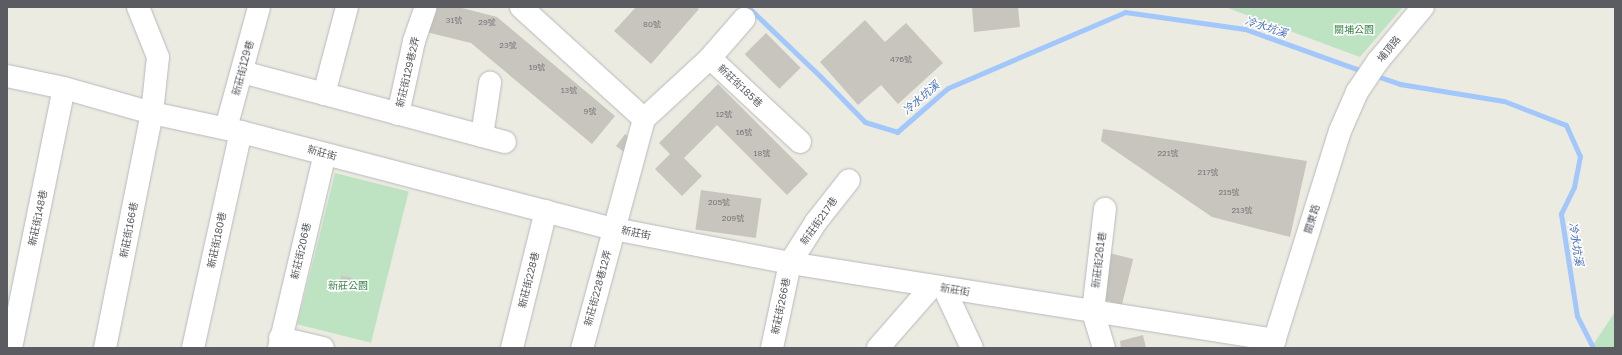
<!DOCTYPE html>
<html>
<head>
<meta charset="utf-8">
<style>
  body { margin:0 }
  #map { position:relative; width:1622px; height:355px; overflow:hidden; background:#ecebe1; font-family:"Golos Text","Noto Sans TC",sans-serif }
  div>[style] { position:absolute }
  .green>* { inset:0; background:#bee3c3; transform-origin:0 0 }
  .stream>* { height:5px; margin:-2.5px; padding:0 2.5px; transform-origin:2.5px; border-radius:2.5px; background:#a2c7fa }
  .building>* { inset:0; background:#c7c5be; transform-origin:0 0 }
  .roads { filter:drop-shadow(0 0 1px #b7b8bd) drop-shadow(0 0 1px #b7b8bd) }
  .minor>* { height:22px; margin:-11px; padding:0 11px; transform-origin:11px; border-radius:11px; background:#fff }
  span { translate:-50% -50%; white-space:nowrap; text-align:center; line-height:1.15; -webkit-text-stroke:3px #fff; paint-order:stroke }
  .number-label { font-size:8px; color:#757678 }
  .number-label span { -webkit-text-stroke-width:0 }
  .park-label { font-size:10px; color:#388146 }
  .street-label { font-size:10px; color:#5a5c61 }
  .water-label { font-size:11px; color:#476fbc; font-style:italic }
  .frame { position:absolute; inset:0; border:8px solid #5a5c61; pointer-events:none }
</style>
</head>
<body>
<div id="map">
  <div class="green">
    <div style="clip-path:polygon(1225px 7px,1403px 7px,1360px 57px)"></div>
    <div style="left:335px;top:173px;width:76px;height:156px;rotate:14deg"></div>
    <div style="clip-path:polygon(1615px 312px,1615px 348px,1591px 348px)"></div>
  </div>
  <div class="stream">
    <div style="left:748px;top:7px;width:100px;rotate:43.8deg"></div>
    <div style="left:820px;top:76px;width:64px;rotate:45.6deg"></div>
    <div style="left:865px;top:122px;width:34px;rotate:17deg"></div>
    <div style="left:897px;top:132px;width:67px;rotate:-40.8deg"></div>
    <div style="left:948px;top:88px;width:193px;rotate:-23.2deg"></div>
    <div style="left:1125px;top:12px;width:121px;rotate:8.1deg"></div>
    <div style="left:1245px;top:29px;width:127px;rotate:19.7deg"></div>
    <div style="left:1374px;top:75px;width:28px;rotate:19deg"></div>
    <div style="left:1400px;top:84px;width:105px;rotate:9.3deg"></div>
    <div style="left:1504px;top:101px;width:66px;rotate:21.2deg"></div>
    <div style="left:1566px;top:125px;width:34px;rotate:66deg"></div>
    <div style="left:1580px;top:156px;width:32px;rotate:101deg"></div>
    <div style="left:1574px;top:187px;width:30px;rotate:116deg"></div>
    <div style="left:1561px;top:214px;width:103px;rotate:81.1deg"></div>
    <div style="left:1577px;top:316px;width:36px;rotate:63deg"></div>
  </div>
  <div class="building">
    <div style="clip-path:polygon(425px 7px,458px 7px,497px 17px,615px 116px,592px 144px,471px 43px,418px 30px)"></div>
    <div style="clip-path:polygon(636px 7px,696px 7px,699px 9px,651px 64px,614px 31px)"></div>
    <div style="clip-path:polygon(972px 7px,1018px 7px,1020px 27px,974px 32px)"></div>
    <div style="clip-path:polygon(865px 20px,885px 42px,906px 23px,943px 63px,898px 104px,881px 85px,858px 105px,820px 62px)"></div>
    <div style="left:766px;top:33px;width:49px;height:30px;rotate:45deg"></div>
    <div style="clip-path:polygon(718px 84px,808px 174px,787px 195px,717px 125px,684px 158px,702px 176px,682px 196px,655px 169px,670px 154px,659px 143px)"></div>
    <div style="clip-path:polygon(1103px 129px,1307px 161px,1290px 237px,1212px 217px,1101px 141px)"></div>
    <div style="left:625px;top:134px;width:10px;height:15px;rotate:37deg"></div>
    <div style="left:701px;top:190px;width:61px;height:40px;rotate:8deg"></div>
    <div style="left:1109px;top:253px;width:25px;height:47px;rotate:14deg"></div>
    <div style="clip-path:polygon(341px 276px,353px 278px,350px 290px,339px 287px)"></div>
    <div style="clip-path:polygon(1143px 335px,1146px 348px,1121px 348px,1120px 341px)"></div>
  </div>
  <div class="roads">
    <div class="minor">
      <div style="left:521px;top:7px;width:166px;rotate:42.3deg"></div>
      <div style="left:644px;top:119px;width:237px;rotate:105.1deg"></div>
      <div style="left:710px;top:58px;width:52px;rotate:-48.9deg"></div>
      <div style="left:242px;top:72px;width:272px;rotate:14.9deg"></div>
      <div style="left:7px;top:76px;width:58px;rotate:11.9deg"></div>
      <div style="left:64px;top:88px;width:91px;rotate:15.9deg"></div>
      <div style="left:152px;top:113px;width:91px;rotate:12.1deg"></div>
      <div style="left:241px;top:132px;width:385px;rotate:14.6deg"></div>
      <div style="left:614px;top:229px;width:179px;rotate:10.9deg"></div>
      <div style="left:790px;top:263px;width:491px;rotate:9deg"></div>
      <div style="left:324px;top:94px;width:90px;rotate:-75.2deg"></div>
      <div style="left:398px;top:114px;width:75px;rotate:-77.6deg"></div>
      <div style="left:414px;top:41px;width:36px;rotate:-71deg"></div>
      <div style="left:644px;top:119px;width:90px;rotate:-42.7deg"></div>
      <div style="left:710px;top:58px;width:123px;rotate:43deg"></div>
      <div style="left:226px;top:128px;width:125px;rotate:-74.7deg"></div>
      <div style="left:482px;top:136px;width:54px;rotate:-81.4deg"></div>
      <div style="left:944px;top:288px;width:66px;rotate:65deg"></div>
      <div style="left:280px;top:338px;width:44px;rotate:13.1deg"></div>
      <div style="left:11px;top:348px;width:265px;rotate:-78.5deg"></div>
      <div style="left:105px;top:348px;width:240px;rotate:-78.7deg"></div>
      <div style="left:152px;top:113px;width:56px;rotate:-83.9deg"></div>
      <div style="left:158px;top:57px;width:54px;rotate:-111.8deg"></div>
      <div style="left:193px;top:348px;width:221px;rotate:-77.5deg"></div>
      <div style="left:279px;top:348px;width:199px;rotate:-76.7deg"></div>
      <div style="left:512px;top:348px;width:141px;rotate:-76.1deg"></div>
      <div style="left:772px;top:348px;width:87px;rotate:-78deg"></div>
      <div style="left:790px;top:263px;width:49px;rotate:-57.6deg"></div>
      <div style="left:816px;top:222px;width:53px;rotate:-51.8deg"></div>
      <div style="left:878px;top:348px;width:82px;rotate:-48.9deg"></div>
      <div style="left:1104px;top:348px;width:39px;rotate:-107deg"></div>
      <div style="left:1093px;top:311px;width:103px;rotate:-83.3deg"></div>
      <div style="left:1272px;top:348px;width:227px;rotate:-72.6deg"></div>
      <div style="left:1340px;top:131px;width:43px;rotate:-66.4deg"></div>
      <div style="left:1357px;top:92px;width:37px;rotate:-56deg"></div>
      <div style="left:1378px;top:61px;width:70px;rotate:-50.2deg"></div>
    </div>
  </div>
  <div class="number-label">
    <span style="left:454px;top:21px">31號</span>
    <span style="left:487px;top:23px">29號</span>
    <span style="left:652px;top:25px">80號</span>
    <span style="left:508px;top:46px">23號</span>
    <span style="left:901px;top:60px">476號</span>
    <span style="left:537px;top:68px">19號</span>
    <span style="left:569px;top:91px">13號</span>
    <span style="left:590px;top:112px">9號</span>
    <span style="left:724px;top:115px">12號</span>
    <span style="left:744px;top:133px">16號</span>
    <span style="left:762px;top:154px">18號</span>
    <span style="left:1168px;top:154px">221號</span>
    <span style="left:1208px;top:173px">217號</span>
    <span style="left:1229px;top:193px">215號</span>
    <span style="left:719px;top:203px">205號</span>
    <span style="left:1242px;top:211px">213號</span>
    <span style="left:733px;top:219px">209號</span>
  </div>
  <div class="park-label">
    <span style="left:1354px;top:30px">關埔公園</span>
    <span style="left:348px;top:286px">新莊公園</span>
  </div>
  <div class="street-label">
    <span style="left:1389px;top:49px;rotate:-51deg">埔頂路</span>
    <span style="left:243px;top:68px;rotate:-75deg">新莊街129巷</span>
    <span style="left:408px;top:72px;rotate:-77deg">新莊街129巷2弄</span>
    <span style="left:740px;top:86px;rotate:43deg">新莊街185巷</span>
    <span style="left:322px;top:153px;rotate:15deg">新莊街</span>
    <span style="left:38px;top:218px;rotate:-78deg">新莊街148巷</span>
    <span style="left:1312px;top:219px;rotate:-73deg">關東路</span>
    <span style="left:819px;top:221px;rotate:-55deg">新莊街217巷</span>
    <span style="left:129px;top:230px;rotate:-79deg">新莊街166巷</span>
    <span style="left:636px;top:233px;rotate:11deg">新莊街</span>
    <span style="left:217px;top:240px;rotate:-78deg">新莊街180巷</span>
    <span style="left:301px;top:251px;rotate:-77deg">新莊街206巷</span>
    <span style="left:1099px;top:260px;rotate:-83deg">新莊街261巷</span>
    <span style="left:529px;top:280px;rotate:-76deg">新莊街228巷</span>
    <span style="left:598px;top:288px;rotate:-75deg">新莊街228巷12弄</span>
    <span style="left:955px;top:290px;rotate:9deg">新莊街</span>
    <span style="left:781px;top:306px;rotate:-78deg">新莊街266巷</span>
  </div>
  <div class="water-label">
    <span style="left:1266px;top:27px;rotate:18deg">冷水坑溪</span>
    <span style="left:921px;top:98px;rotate:-41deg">冷水坑溪</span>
    <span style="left:1576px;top:244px;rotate:81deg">冷水坑溪</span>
  </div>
  <div class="frame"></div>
</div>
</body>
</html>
